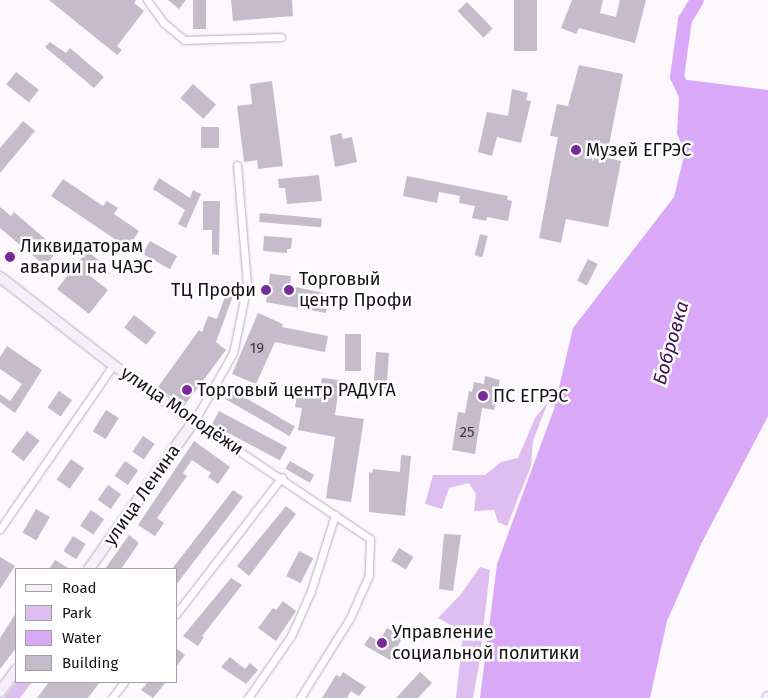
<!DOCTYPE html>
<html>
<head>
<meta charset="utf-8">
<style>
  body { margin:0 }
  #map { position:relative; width:768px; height:698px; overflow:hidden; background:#fcf8fe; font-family:"Fira Sans",sans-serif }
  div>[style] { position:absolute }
  .green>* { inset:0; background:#debef1 }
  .water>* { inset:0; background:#d9a8f6 }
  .river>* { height:14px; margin:-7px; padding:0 7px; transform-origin:7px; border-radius:7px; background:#d9a8f6 }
  .building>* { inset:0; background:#c5bbcb; transform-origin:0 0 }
  .roads { filter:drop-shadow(0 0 1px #b6acbc) drop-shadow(0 0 1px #b6acbc) }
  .street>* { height:7px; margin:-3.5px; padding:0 3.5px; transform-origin:3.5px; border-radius:3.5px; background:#fff }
  .secondary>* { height:10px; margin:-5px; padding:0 5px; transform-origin:5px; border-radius:5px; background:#f7eefc }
  .dots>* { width:14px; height:14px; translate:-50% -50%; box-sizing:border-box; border:2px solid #fff; border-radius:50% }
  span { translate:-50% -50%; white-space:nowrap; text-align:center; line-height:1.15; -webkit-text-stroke:5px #fff; paint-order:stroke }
  .number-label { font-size:15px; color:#413c44 }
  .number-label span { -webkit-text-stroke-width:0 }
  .poi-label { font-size:18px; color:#151117 }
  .left { translate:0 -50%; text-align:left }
  .right { translate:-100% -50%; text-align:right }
  .street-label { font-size:18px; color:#151117 }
  .water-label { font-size:19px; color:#3d0e53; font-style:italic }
  .legend { position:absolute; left:15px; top:568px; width:162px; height:115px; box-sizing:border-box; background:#fff; border:1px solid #a1a0a2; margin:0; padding:6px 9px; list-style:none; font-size:15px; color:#151117 }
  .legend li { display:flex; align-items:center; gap:10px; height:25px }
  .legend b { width:25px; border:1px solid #a1a0a2 }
</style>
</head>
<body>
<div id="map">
  <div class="green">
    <div style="clip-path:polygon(548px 402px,533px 441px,531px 466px,507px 526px,498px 522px,494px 510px,474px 511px,476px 494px,469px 483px,449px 488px,442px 509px,425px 504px,433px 475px,485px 475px,501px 462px,518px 458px,535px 418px)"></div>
    <div style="clip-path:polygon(480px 567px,490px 570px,479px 665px,473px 698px,456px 698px,463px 632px,438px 618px,461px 594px)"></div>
    <div style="clip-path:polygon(16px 682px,32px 682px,20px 698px,4px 698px)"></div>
  </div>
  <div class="water">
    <div style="clip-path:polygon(680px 79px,768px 90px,768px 416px,701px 544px,667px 621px,650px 698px,480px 698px,497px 564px,554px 409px,573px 328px,674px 197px,685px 152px,677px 134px)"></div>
  </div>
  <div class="river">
    <div style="left:687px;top:98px;width:23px;rotate:-115deg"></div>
    <div style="left:677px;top:77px;width:58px;rotate:-82deg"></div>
    <div style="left:685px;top:20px;width:23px;rotate:-59deg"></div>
  </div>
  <div class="building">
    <div style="clip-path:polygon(49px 0,136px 0,134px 3px,144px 11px,117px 46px,122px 50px,117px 55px)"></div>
    <div style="clip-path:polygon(168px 0,186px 0,179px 9px)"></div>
    <div style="left:193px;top:0;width:13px;height:29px"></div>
    <div style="clip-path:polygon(231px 0,292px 0,293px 16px,233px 21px)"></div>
    <div style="left:514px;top:0;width:23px;height:51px"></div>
    <div style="clip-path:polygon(572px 0,603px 0,600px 13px,616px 17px,620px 0,646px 0,635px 43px,579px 28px,576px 34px,561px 28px)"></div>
    <div style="left:467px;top:2px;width:37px;height:13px;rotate:46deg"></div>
    <div style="clip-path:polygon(50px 42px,66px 53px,70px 48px,104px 77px,94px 88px,45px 47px)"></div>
    <div style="clip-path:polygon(579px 65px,623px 74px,609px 145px,597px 143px,595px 155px,621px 161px,608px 227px,566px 219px,561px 243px,539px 238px,558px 137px,550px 136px,557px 104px,568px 106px)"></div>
    <div style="left:16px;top:72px;width:29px;height:16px;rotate:38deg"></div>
    <div style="clip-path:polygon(272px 81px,283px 166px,258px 169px,257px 160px,244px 162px,237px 106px,252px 104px,250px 84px)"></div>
    <div style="left:193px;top:84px;width:31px;height:19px;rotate:42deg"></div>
    <div style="clip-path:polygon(512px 89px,528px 93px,526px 100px,531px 101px,521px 143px,497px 137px,492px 156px,478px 152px,487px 112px,508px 116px)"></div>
    <div style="clip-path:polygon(23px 121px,35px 131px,0 173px,0 148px)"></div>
    <div style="left:201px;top:127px;width:18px;height:21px"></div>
    <div style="clip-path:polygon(341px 133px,343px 139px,352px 137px,357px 162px,335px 167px,330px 136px)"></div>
    <div style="clip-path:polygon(319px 175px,322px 201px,287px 204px,285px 188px,279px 188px,278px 179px)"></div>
    <div style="clip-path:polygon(407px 176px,508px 196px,507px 200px,512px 201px,508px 221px,487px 217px,486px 221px,472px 218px,475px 206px,459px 203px,460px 196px,439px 192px,437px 203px,403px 196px)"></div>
    <div style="clip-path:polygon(159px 178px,190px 198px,193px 190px,201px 194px,186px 228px,178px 224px,185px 210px,153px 189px)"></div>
    <div style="clip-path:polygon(63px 179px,103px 206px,107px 201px,118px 208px,114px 214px,139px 231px,128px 248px,51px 196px)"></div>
    <div style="clip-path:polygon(203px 201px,220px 201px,219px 255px,212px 254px,212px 230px,203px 230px)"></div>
    <div style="clip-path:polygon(0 207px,11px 216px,14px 212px,58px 250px,45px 266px,0 228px)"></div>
    <div style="left:260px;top:213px;width:62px;height:9px;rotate:5deg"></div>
    <div style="left:480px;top:234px;width:8px;height:22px;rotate:14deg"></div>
    <div style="clip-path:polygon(264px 236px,292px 238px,291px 249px,287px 249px,287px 253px,263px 251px)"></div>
    <div style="left:150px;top:241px;width:31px;height:15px;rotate:29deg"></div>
    <div style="clip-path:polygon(87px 251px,101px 262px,90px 276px,108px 290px,89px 314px,57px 289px)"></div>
    <div style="left:588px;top:259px;width:11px;height:24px;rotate:27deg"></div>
    <div style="clip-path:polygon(270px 274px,291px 276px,290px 286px,329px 294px,326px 313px,266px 302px)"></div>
    <div style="clip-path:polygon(227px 291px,234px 293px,216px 342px,226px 350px,184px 406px,158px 387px,199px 330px,202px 332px,208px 316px,217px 319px)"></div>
    <div style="clip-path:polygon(258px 313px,283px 324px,282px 327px,328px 336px,325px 352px,275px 342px,256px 384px,232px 374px)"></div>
    <div style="left:134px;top:315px;width:28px;height:16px;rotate:38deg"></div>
    <div style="left:345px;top:334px;width:16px;height:37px"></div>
    <div style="clip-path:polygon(7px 346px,42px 370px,15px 413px,0 402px,0 394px,10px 401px,22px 384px,0 369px,0 357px)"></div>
    <div style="left:376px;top:352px;width:13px;height:36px;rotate:4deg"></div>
    <div style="clip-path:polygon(485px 376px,500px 380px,494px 410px,482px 408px,475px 454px,452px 450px,458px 412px,465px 413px,469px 391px,472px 392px,474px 382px,484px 384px)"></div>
    <div style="clip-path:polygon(322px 378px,340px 380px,335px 415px,364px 419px,351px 502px,326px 498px,335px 437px,298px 430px,302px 408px,295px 407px,297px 395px,319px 398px)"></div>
    <div style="left:230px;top:389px;width:75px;height:11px;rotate:30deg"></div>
    <div style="left:59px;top:391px;width:16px;height:20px;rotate:35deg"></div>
    <div style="left:106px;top:410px;width:15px;height:25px;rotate:32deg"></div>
    <div style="left:219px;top:411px;width:77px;height:15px;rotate:28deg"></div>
    <div style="left:27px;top:431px;width:16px;height:26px;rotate:38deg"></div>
    <div style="left:143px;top:436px;width:14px;height:19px;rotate:34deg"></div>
    <div style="clip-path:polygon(194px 441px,230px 467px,218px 484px,208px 477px,211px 473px,192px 460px,183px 473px,187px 476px,157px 518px,164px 523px,155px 536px,138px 525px)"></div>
    <div style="clip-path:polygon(401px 455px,411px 456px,405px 516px,369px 512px,369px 472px,372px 473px,373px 469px,400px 472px)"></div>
    <div style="left:71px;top:459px;width:16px;height:25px;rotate:35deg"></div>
    <div style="left:125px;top:461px;width:16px;height:18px;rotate:35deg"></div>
    <div style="left:290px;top:461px;width:28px;height:9px;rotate:30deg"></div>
    <div style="left:108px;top:485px;width:16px;height:18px;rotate:35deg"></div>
    <div style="clip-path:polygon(233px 490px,243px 497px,176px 585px,176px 569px,172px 569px)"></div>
    <div style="clip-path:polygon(286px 506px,296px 514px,249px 576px,237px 566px)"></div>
    <div style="left:36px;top:509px;width:16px;height:27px;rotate:30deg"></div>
    <div style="left:91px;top:510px;width:16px;height:19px;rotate:35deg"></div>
    <div style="clip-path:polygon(444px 534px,461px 535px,453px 591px,439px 589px)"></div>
    <div style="clip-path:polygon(129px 535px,139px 543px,121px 569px,105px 569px)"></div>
    <div style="left:73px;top:536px;width:15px;height:18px;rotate:32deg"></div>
    <div style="left:399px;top:548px;width:17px;height:15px;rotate:31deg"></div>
    <div style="left:299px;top:551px;width:16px;height:28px;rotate:27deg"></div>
    <div style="clip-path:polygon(0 557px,15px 566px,0 589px)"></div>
    <div style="clip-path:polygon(55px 560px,70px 569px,49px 569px)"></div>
    <div style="clip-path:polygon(231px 578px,242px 585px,202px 636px,204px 637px,198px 646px,183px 636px)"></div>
    <div style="clip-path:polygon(283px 601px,296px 611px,276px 641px,258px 628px,273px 608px,276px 610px)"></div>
    <div style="clip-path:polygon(16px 613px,16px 648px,0 669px,0 638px)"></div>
    <div style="clip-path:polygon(387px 628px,403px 637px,390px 660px,364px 645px,370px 636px,379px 642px)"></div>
    <div style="clip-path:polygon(176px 648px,185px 655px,176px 667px)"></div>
    <div style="clip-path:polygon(230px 657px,245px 669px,250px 663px,258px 670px,246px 684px,221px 667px)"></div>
    <div style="clip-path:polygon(343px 672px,366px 687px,359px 696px,351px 691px,347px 698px,322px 698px,336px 675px,340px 677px)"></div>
    <div style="clip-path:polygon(420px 672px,432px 683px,418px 698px,396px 698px)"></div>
    <div style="clip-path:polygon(49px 682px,100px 682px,88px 698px,37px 698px)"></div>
    <div style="clip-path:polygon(148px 682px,166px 682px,153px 698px,141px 690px)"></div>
  </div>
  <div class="roads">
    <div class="street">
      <div style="left:147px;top:0;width:29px;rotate:54deg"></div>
      <div style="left:164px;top:23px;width:26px;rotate:40deg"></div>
      <div style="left:184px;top:40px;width:97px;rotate:-1.8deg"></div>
      <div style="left:237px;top:165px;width:120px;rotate:85.2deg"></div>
      <div style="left:247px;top:285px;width:69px;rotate:101.6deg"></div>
      <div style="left:233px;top:353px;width:78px;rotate:119.8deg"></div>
      <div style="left:194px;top:421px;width:212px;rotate:33.8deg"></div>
      <div style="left:370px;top:539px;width:36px;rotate:92deg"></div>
      <div style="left:369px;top:575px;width:47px;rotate:113.8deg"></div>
      <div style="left:350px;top:618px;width:94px;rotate:122deg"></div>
      <div style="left:0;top:529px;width:199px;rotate:-55.4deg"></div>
      <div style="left:176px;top:614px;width:173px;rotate:-52.3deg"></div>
      <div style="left:112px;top:698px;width:20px;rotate:-53deg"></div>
      <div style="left:248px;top:698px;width:75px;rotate:-55.3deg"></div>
      <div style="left:291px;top:636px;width:49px;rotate:-66deg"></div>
      <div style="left:311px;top:591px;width:80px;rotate:-72.5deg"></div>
    </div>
    <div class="secondary">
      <div style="left:0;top:277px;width:143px;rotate:37.9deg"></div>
      <div style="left:113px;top:365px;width:98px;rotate:34.7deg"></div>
      <div style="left:194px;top:421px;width:181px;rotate:125.4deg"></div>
      <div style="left:0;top:692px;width:27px;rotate:-54deg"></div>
      <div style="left:768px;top:698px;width:1px;rotate:-90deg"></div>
    </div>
  </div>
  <div class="dots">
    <div style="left:576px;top:150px;background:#772a9c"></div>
    <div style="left:10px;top:257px;background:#772a9c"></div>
    <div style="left:266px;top:290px;background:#772a9c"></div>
    <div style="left:289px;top:290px;background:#772a9c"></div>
    <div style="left:187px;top:390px;background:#772a9c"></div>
    <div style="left:483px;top:396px;background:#772a9c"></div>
    <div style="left:382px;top:643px;background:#772a9c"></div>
  </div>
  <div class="number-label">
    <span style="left:257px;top:349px">19</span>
    <span style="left:467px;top:433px">25</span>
  </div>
  <div class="poi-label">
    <span class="left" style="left:586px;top:150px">Музей ЕГРЭС</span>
    <span class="left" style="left:20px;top:257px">Ликвидаторам<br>аварии на ЧАЭС</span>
    <span class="left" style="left:299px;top:290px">Торговый<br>центр Профи</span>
    <span class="right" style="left:256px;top:290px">ТЦ Профи</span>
    <span class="left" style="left:197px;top:390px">Торговый центр РАДУГА</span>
    <span class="left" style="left:493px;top:396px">ПС ЕГРЭС</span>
    <span class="left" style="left:392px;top:643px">Управление<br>социальной политики</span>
  </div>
  <div class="street-label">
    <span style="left:182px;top:411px;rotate:34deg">улица Молодёжи</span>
    <span style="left:142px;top:495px;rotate:-55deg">улица Ленина</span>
  </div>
  <div class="water-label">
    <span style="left:671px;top:343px;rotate:-74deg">Бобровка</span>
  </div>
  <ul class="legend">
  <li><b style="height:6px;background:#f7eefc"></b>Road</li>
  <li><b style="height:14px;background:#debef1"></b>Park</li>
  <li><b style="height:14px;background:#d9a8f6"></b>Water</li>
  <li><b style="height:14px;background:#c5bbcb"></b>Building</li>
  </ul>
</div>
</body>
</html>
